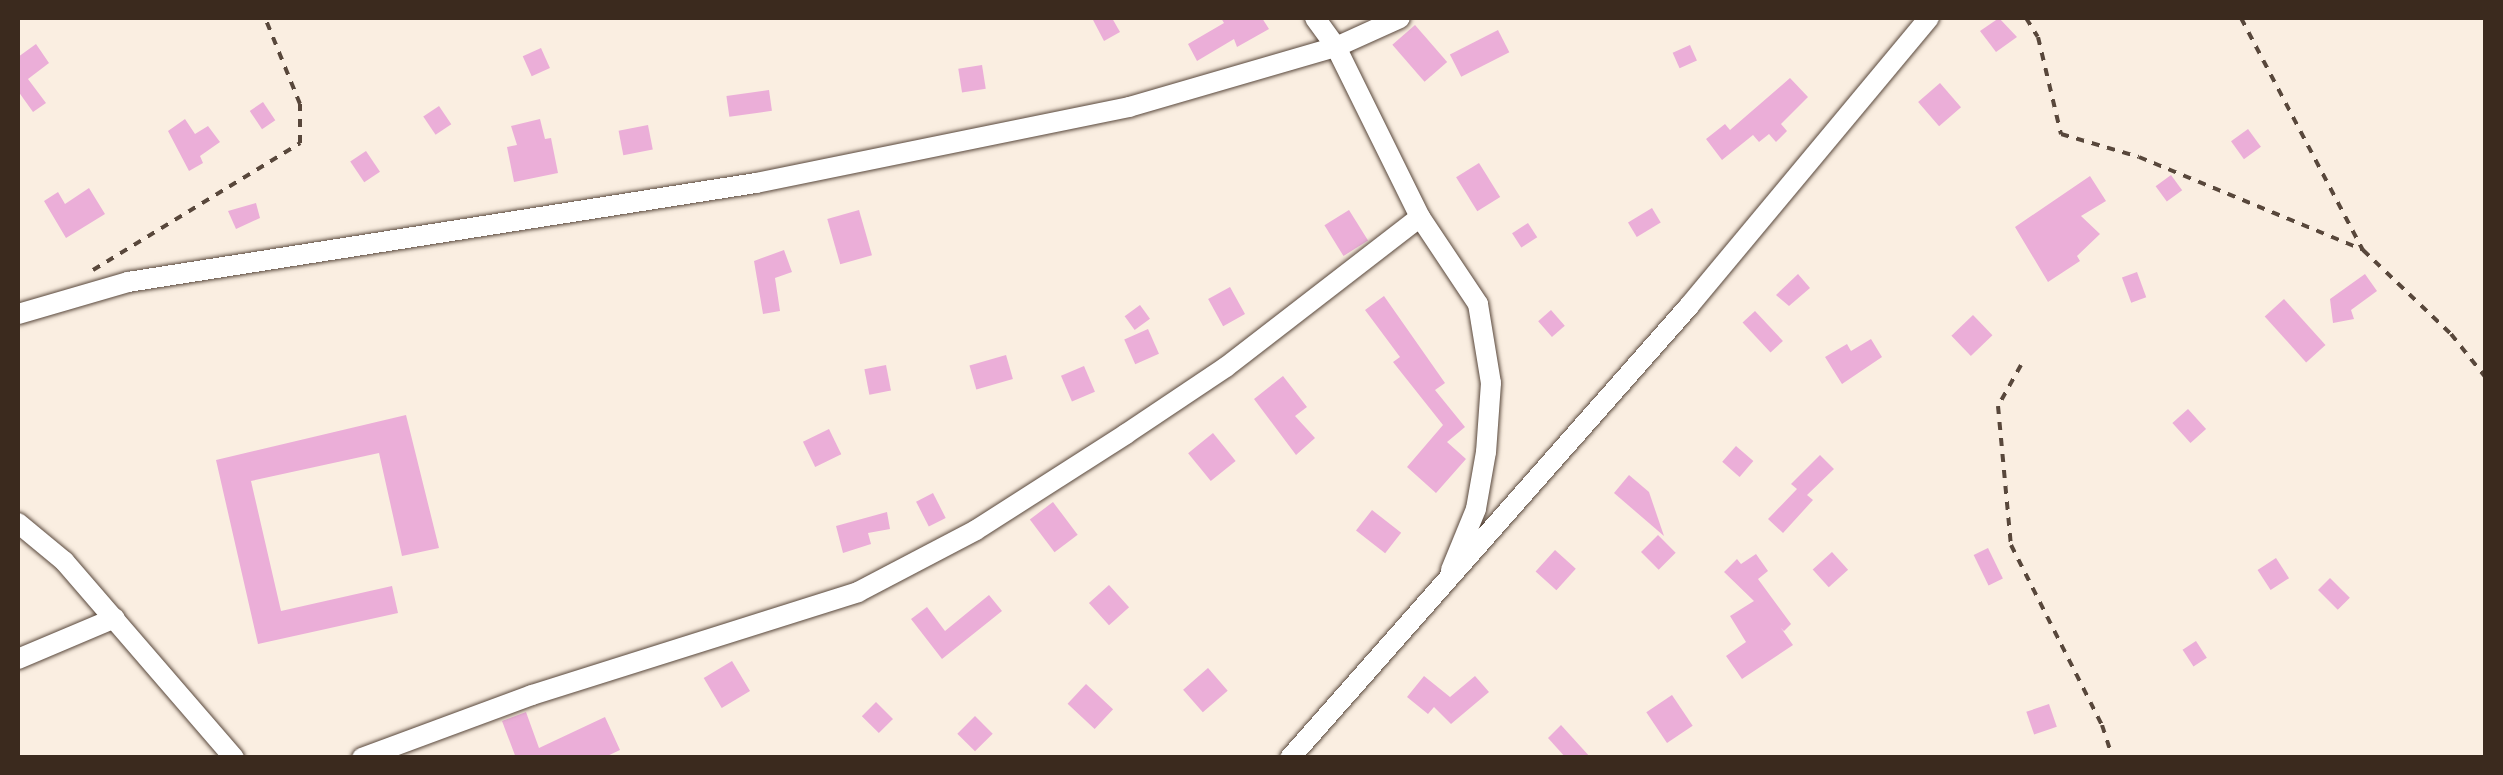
<!DOCTYPE html>
<html>
<head>
<meta charset="utf-8">
<style>
  body { margin:0 }
  #map { position:relative; width:2503px; height:775px; overflow:hidden; background:#faeee1; font-family:Itim,sans-serif }
  div>[style] { position:absolute }
  .building>* { inset:0; background:#ebaed8; transform-origin:0 0 }
  .path>* { height:4px; margin-top:-2px; transform-origin:0; background:repeating-linear-gradient(90deg,#58473b 0 8px,transparent 0 16px) }
  .roads { filter:drop-shadow(0 0 2px #58473b) drop-shadow(0 0 2px #58473b) }
  .minor>* { height:20px; margin:-10px; padding:0 10px; transform-origin:10px; border-radius:10px; background:#fff }
  span { translate:-50% -50%; white-space:nowrap; text-align:center; line-height:1.15; -webkit-text-stroke:8px #fff; paint-order:stroke }
  .frame { position:absolute; inset:0; border:20px solid #3b2a1e; pointer-events:none }
</style>
</head>
<body>
<div id="map">
  <div class="building">
    <div style="clip-path:polygon(1092px 18px,1112px 18px,1120px 32px,1104px 41px)"></div>
    <div style="clip-path:polygon(1221px 18px,1262px 18px,1269px 29px,1237px 47px,1234px 39px,1197px 61px,1188px 44px,1224px 23px)"></div>
    <div style="clip-path:polygon(1999px 18px,2017px 37px,1996px 52px,1980px 31px)"></div>
    <div style="left:1415px;top:25px;width:49px;height:30px;rotate:49deg"></div>
    <div style="left:1498px;top:30px;width:25px;height:54px;rotate:63deg"></div>
    <div style="clip-path:polygon(36px 44px,49px 63px,28px 79px,46px 103px,33px 112px,18px 91px,18px 57px)"></div>
    <div style="left:1690px;top:45px;width:17px;height:19px;rotate:66deg"></div>
    <div style="left:541px;top:48px;width:22px;height:20px;rotate:66deg"></div>
    <div style="left:982px;top:65px;width:24px;height:24px;rotate:81deg"></div>
    <div style="clip-path:polygon(1790px 78px,1808px 97px,1781px 124px,1787px 131px,1776px 142px,1769px 134px,1759px 142px,1753px 135px,1722px 160px,1706px 139px,1725px 124px,1730px 130px)"></div>
    <div style="left:1940px;top:83px;width:32px;height:29px;rotate:49deg"></div>
    <div style="left:769px;top:90px;width:21px;height:43px;rotate:82deg"></div>
    <div style="left:263px;top:102px;width:22px;height:16px;rotate:56deg"></div>
    <div style="left:439px;top:106px;width:22px;height:19px;rotate:56deg"></div>
    <div style="clip-path:polygon(185px 119px,195px 134px,208px 126px,220px 142px,200px 156px,203px 163px,189px 171px,168px 131px)"></div>
    <div style="clip-path:polygon(540px 119px,545px 139px,551px 138px,558px 173px,514px 182px,507px 147px,517px 145px,511px 126px)"></div>
    <div style="left:648px;top:125px;width:25px;height:30px;rotate:79deg"></div>
    <div style="left:2248px;top:129px;width:22px;height:21px;rotate:54deg"></div>
    <div style="left:366px;top:151px;width:25px;height:19px;rotate:56deg"></div>
    <div style="left:1479px;top:163px;width:40px;height:27px;rotate:58deg"></div>
    <div style="left:2171px;top:175px;width:19px;height:19px;rotate:54deg"></div>
    <div style="clip-path:polygon(2090px 176px,2106px 201px,2081px 216px,2100px 234px,2077px 256px,2080px 261px,2048px 282px,2015px 227px)"></div>
    <div style="clip-path:polygon(89px 188px,105px 214px,66px 238px,44px 201px,58px 192px,65px 204px)"></div>
    <div style="clip-path:polygon(256px 203px,260px 218px,236px 229px,228px 211px)"></div>
    <div style="left:1652px;top:208px;width:17px;height:28px;rotate:59deg"></div>
    <div style="left:859px;top:210px;width:47px;height:33px;rotate:74deg"></div>
    <div style="left:1349px;top:210px;width:36px;height:29px;rotate:58deg"></div>
    <div style="left:1528px;top:223px;width:17px;height:19px;rotate:57deg"></div>
    <div style="clip-path:polygon(784px 250px,792px 272px,775px 278px,780px 311px,763px 314px,754px 261px)"></div>
    <div style="left:2137px;top:272px;width:27px;height:16px;rotate:70deg"></div>
    <div style="clip-path:polygon(1798px 274px,1810px 288px,1789px 306px,1776px 295px)"></div>
    <div style="clip-path:polygon(2365px 274px,2377px 291px,2351px 310px,2354px 319px,2333px 323px,2330px 299px)"></div>
    <div style="left:1230px;top:287px;width:31px;height:25px;rotate:61deg"></div>
    <div style="clip-path:polygon(1384px 296px,1445px 383px,1435px 390px,1465px 427px,1447px 442px,1466px 459px,1436px 493px,1407px 467px,1443px 425px,1393px 362px,1400px 357px,1365px 310px)"></div>
    <div style="left:2284px;top:299px;width:62px;height:26px;rotate:48deg"></div>
    <div style="left:1140px;top:305px;width:17px;height:19px;rotate:54deg"></div>
    <div style="left:1551px;top:310px;width:21px;height:17px;rotate:49deg"></div>
    <div style="left:1755px;top:311px;width:41px;height:17px;rotate:47deg"></div>
    <div style="left:1973px;top:315px;width:28px;height:30px;rotate:46deg"></div>
    <div style="left:1148px;top:329px;width:27px;height:26px;rotate:66deg"></div>
    <div style="clip-path:polygon(1871px 339px,1882px 357px,1842px 384px,1825px 357px,1847px 344px,1851px 351px)"></div>
    <div style="left:1006px;top:355px;width:25px;height:38px;rotate:74deg"></div>
    <div style="left:886px;top:365px;width:26px;height:22px;rotate:79deg"></div>
    <div style="left:1084px;top:366px;width:28px;height:25px;rotate:67deg"></div>
    <div style="clip-path:polygon(1283px 376px,1307px 407px,1295px 416px,1315px 438px,1296px 455px,1254px 399px)"></div>
    <div style="left:2188px;top:409px;width:27px;height:21px;rotate:48deg"></div>
    <div style="clip-path:polygon(406px 415px,439px 548px,402px 556px,379px 453px,251px 481px,281px 611px,392px 586px,398px 613px,258px 644px,216px 460px)"></div>
    <div style="left:829px;top:429px;width:28px;height:29px;rotate:64deg"></div>
    <div style="left:1213px;top:433px;width:36px;height:32px;rotate:51deg"></div>
    <div style="left:1736px;top:446px;width:23px;height:21px;rotate:41deg"></div>
    <div style="clip-path:polygon(1820px 455px,1834px 469px,1807px 495px,1813px 500px,1783px 533px,1768px 519px,1797px 489px,1791px 484px)"></div>
    <div style="clip-path:polygon(1629px 475px,1649px 492px,1664px 536px,1614px 493px)"></div>
    <div style="left:933px;top:493px;width:28px;height:19px;rotate:63deg"></div>
    <div style="left:1053px;top:502px;width:41px;height:29px;rotate:53deg"></div>
    <div style="left:1372px;top:510px;width:37px;height:26px;rotate:38deg"></div>
    <div style="clip-path:polygon(887px 512px,890px 529px,868px 533px,871px 544px,843px 553px,836px 526px)"></div>
    <div style="left:1658px;top:535px;width:25px;height:24px;rotate:45deg"></div>
    <div style="left:1988px;top:548px;width:34px;height:16px;rotate:64deg"></div>
    <div style="left:1555px;top:550px;width:28px;height:29px;rotate:42deg"></div>
    <div style="left:1832px;top:552px;width:24px;height:26px;rotate:48deg"></div>
    <div style="clip-path:polygon(1756px 554px,1768px 571px,1758px 579px,1791px 624px,1784px 631px,1781px 628px,1793px 645px,1742px 679px,1726px 656px,1746px 642px,1730px 616px,1754px 601px,1724px 572px,1737px 559px,1741px 564px)"></div>
    <div style="left:2276px;top:558px;width:24px;height:22px;rotate:57deg"></div>
    <div style="left:2330px;top:578px;width:28px;height:17px;rotate:45deg"></div>
    <div style="left:1109px;top:585px;width:30px;height:27px;rotate:48deg"></div>
    <div style="clip-path:polygon(989px 595px,1002px 611px,942px 659px,911px 619px,927px 607px,945px 631px)"></div>
    <div style="left:2196px;top:641px;width:20px;height:16px;rotate:57deg"></div>
    <div style="left:732px;top:661px;width:35px;height:33px;rotate:59deg"></div>
    <div style="left:1208px;top:668px;width:30px;height:33px;rotate:49deg"></div>
    <div style="clip-path:polygon(1424px 676px,1450px 697px,1475px 676px,1489px 692px,1451px 724px,1434px 707px,1428px 714px,1407px 697px)"></div>
    <div style="left:1086px;top:684px;width:37px;height:27px;rotate:43deg"></div>
    <div style="left:1672px;top:695px;width:37px;height:31px;rotate:56deg"></div>
    <div style="left:876px;top:702px;width:24px;height:20px;rotate:45deg"></div>
    <div style="left:2049px;top:704px;width:24px;height:24px;rotate:71deg"></div>
    <div style="clip-path:polygon(526px 712px,539px 748px,605px 717px,620px 750px,603px 758px,516px 758px,502px 721px)"></div>
    <div style="left:975px;top:716px;width:25px;height:25px;rotate:45deg"></div>
    <div style="clip-path:polygon(1561px 725px,1591px 758px,1566px 758px,1548px 738px)"></div>
  </div>
  <div class="path">
    <div style="left:2026px;top:18px;width:22px;rotate:58deg"></div>
    <div style="left:2038px;top:37px;width:100px;rotate:76.7deg"></div>
    <div style="left:2061px;top:134px;width:81px;rotate:16.4deg"></div>
    <div style="left:2139px;top:157px;width:243px;rotate:22.5deg"></div>
    <div style="left:2363px;top:250px;width:122px;rotate:43.7deg"></div>
    <div style="left:2451px;top:334px;width:56px;rotate:51.5deg"></div>
    <div style="left:2241px;top:18px;width:262px;rotate:62.3deg"></div>
    <div style="left:93px;top:270px;width:243px;rotate:-31.5deg"></div>
    <div style="left:300px;top:143px;width:39px;rotate:-90deg"></div>
    <div style="left:300px;top:104px;width:93px;rotate:-112.1deg"></div>
    <div style="left:2021px;top:365px;width:47px;rotate:119.3deg"></div>
    <div style="left:1998px;top:406px;width:140px;rotate:84.7deg"></div>
    <div style="left:2011px;top:545px;width:202px;rotate:63.2deg"></div>
    <div style="left:2102px;top:725px;width:35px;rotate:72deg"></div>
  </div>
  <div class="roads">
    <div class="minor">
      <div style="left:1315px;top:18px;width:36px;rotate:54deg"></div>
      <div style="left:1336px;top:47px;width:190px;rotate:63.7deg"></div>
      <div style="left:1420px;top:217px;width:105px;rotate:56.3deg"></div>
      <div style="left:1478px;top:304px;width:80px;rotate:80.7deg"></div>
      <div style="left:1491px;top:383px;width:69px;rotate:94.1deg"></div>
      <div style="left:1486px;top:452px;width:58px;rotate:100deg"></div>
      <div style="left:1476px;top:509px;width:66px;rotate:112.3deg"></div>
      <div style="left:18px;top:314px;width:115px;rotate:-16.2deg"></div>
      <div style="left:128px;top:282px;width:636px;rotate:-8.96deg"></div>
      <div style="left:756px;top:183px;width:381px;rotate:-11.5deg"></div>
      <div style="left:1129px;top:107px;width:216px;rotate:-16.2deg"></div>
      <div style="left:1336px;top:47px;width:70px;rotate:-24.4deg"></div>
      <div style="left:18px;top:523px;width:60px;rotate:39.6deg"></div>
      <div style="left:64px;top:561px;width:260px;rotate:49.2deg"></div>
      <div style="left:18px;top:659px;width:105px;rotate:-22.9deg"></div>
      <div style="left:362px;top:758px;width:181px;rotate:-20.3deg"></div>
      <div style="left:532px;top:695px;width:342px;rotate:-17.5deg"></div>
      <div style="left:858px;top:592px;width:133px;rotate:-27.7deg"></div>
      <div style="left:976px;top:530px;width:178px;rotate:-32.6deg"></div>
      <div style="left:1126px;top:434px;width:120px;rotate:-33.8deg"></div>
      <div style="left:1226px;top:367px;width:245px;rotate:-37.7deg"></div>
      <div style="left:1290px;top:758px;width:603px;rotate:-48.56deg"></div>
      <div style="left:1689px;top:306px;width:375px;rotate:-50.2deg"></div>
    </div>
  </div>
  <div class="frame"></div>
</div>
</body>
</html>
